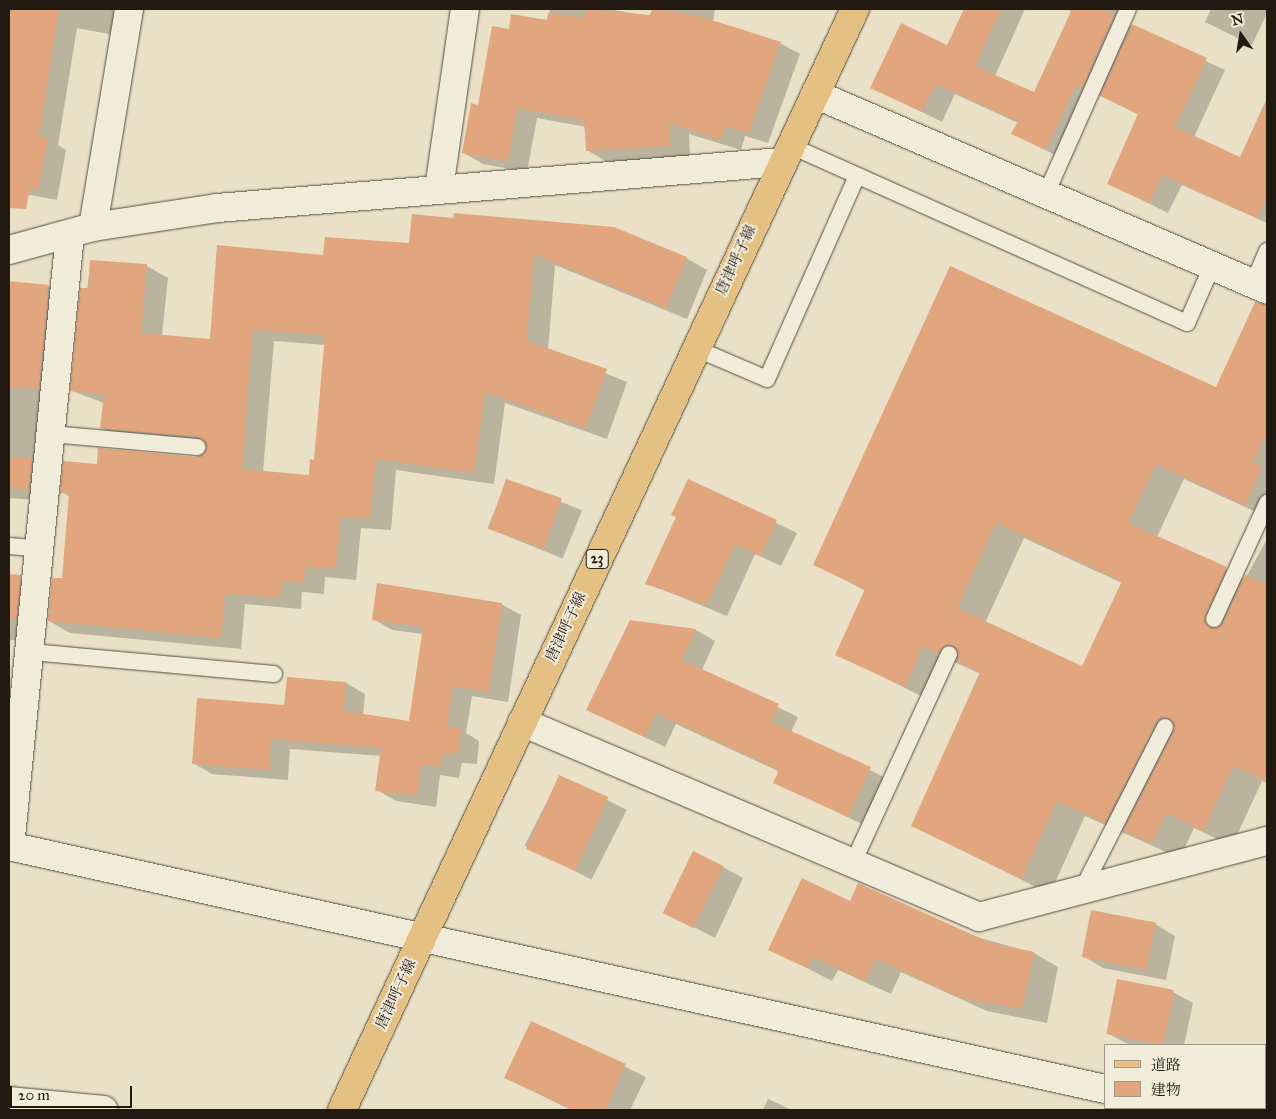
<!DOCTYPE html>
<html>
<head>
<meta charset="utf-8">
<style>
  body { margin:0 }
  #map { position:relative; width:1276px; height:1119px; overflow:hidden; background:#e9e0c6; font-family:"IM FELL Great Primer","Noto Serif JP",serif }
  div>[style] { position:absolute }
  .shadow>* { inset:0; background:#0003; transform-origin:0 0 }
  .building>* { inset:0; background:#e2a67f; transform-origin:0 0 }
  .roads { filter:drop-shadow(0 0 1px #544c3e) drop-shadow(0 0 1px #544c3e) }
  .service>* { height:16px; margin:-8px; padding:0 8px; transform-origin:8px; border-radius:8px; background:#f1ebda }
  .minor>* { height:28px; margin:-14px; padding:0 14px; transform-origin:14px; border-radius:14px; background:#f1ebda }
  .tertiary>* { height:28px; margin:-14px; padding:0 14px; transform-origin:14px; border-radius:14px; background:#f1ebda }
  .primary>* { height:28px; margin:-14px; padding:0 14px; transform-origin:14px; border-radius:14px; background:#e4c083 }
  span { translate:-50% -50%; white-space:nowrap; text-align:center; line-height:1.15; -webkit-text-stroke:4px #f1ebda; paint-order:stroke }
  .shield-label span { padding:1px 4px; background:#f1ebda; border:1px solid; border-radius:4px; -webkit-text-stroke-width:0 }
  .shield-label { font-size:14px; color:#221a11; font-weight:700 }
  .street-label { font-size:15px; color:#221a11 }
  .frame { position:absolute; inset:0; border:10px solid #221a11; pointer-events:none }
  .legend { position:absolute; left:1104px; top:1044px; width:162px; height:65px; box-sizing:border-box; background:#f1ebda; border:1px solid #9e978a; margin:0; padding:6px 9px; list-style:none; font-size:15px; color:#221a11 }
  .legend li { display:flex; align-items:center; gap:10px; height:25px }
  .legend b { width:25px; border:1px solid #9e978a }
  .north { position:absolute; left:1216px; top:10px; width:50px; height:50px; -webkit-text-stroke:4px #f1ebda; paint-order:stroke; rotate:347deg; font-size:14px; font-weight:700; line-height:20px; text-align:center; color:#221a11 }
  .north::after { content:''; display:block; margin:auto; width:18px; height:22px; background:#221a11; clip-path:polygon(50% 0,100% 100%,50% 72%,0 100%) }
  .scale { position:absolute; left:10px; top:1086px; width:122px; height:22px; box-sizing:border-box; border:2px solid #221a11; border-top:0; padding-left:6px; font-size:15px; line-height:18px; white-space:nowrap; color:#221a11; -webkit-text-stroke:4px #f1ebda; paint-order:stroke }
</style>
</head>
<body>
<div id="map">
  <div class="shadow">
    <div style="clip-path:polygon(9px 9px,124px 9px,119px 36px,77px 28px,58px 145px,66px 150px,57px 200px,9px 191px)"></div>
    <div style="clip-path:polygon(550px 9px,608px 9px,650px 16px,652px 9px,715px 9px,713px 22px,780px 43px,800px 54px,768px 143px,745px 136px,741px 150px,689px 134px,690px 156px,607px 162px,587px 150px,586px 127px,537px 118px,527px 172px,483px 164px,464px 153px,510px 30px,548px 21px)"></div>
    <div style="clip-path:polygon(966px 9px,1025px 9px,995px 76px,1034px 94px,1072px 12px,1066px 9px,1133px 9px,1126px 24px,1225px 70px,1194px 137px,1241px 159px,1249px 140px,1267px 148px,1267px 223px,1182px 185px,1168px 213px,1108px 183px,1139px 115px,1102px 96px,1095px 95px,1065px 160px,1013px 134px,1018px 123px,955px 94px,942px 122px,872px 87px,948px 46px)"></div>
    <div style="clip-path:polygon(1211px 9px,1267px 9px,1267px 13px,1252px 45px,1205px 22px)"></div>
    <div style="clip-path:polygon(evenodd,410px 244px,686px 258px,707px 270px,687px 319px,555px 265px,548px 350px,627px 382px,607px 439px,505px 403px,494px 484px,396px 470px,391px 530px,361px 528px,356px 580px,325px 577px,324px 594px,302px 592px,301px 609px,245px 604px,241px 649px,70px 633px,49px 621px,63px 580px,70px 497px,62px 492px,98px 465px,196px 458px,210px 447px,122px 440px,102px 428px,104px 403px,72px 391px,91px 262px,147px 266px,168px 278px,162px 336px,211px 340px,324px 256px,410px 244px,274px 341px,326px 345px,315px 461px,310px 476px,263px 472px,274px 341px)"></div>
    <div style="clip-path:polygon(9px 283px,49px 286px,69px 298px,49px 501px,9px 498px)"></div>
    <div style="clip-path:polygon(evenodd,1249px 319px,1267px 327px,1267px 517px,1184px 479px,1157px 537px,1245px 579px,1267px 539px,1267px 783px,1262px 781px,1232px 846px,1194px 828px,1180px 858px,1085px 816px,1050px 894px,913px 825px,981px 674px,952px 661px,933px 702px,837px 654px,866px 591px,814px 564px,1216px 389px,1249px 319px,1024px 538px,1122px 583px,1083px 667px,985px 623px,1024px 538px)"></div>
    <div style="left:507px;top:480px;width:81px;height:52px;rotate:22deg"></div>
    <div style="clip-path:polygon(688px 481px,797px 533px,781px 566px,755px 554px,727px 616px,647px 583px,678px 517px)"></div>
    <div style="clip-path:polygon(9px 575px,40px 588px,28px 641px,9px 640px)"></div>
    <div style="clip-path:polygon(501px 604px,521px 615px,508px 702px,472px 696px,466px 733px,479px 741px,477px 764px,462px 763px,459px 778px,440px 775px,436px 807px,396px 801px,377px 790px,382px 756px,290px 749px,288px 780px,212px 774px,193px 763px,286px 706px,346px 683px,365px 694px,363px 715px,410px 722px,423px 634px,392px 630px,373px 619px)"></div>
    <div style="clip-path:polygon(630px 621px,696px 630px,715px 641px,702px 670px,798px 717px,791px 732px,890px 780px,868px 827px,775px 782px,780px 772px,676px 724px,665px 747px,587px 710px)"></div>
    <div style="left:560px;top:776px;width:75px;height:78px;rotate:27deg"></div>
    <div style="clip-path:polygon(723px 867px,743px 878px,715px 938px,666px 913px)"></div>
    <div style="clip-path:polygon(851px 902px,1034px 953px,1058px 967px,1047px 1023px,987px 1011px,901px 972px,891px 994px,838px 970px,832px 981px,770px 949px)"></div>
    <div style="clip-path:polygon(1155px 924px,1175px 936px,1166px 980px,1103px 968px,1083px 956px)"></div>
    <div style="clip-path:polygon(1173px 992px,1193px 1003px,1184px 1045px,1130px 1045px,1107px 1033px)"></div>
    <div style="clip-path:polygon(532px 1022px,646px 1077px,630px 1110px,571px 1110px,506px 1078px)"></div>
    <div style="clip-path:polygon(768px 1099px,792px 1110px,763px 1110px)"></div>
  </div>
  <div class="building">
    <div style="clip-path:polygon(9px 9px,59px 9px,39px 136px,48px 138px,38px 190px,30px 188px,26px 209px,9px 208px)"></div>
    <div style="clip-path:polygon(586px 9px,649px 15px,655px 9px,702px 17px,781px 42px,749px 133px,725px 126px,721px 140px,669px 123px,671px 146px,586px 151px,584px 120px,517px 108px,508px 162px,462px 153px,471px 103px,478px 105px,492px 26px,509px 29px,511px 14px,547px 20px,548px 13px,584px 18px)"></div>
    <div style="clip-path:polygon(964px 9px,1001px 9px,975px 66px,1034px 92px,1072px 9px,1100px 9px,1114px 15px,1082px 88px,1076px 85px,1046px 150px,1011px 134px,1018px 121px,936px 84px,922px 112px,870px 88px,901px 23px,947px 45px)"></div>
    <div style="clip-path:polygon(1132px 24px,1207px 58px,1175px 127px,1240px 157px,1267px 98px,1267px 196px,1257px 218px,1163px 175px,1149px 203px,1107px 184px,1138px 114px,1100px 96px)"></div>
    <div style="clip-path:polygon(evenodd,454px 213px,614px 227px,687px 257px,666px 308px,534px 254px,527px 341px,607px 369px,586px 428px,485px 392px,474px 473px,376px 459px,370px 519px,341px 517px,336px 569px,305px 566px,304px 583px,282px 581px,280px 598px,225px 593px,221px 638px,48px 621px,52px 578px,62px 578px,69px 493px,60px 493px,63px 461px,97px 464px,98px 448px,196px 457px,207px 448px,198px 437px,100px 428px,104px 394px,70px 391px,80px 288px,88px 288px,90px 260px,147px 264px,141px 333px,210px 339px,217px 245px,323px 255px,325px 237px,409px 243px,412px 214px,453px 218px,454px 213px,253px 330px,325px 335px,314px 460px,310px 459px,309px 475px,242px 469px,253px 330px)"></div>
    <div style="clip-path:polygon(evenodd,950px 266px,1216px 387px,1255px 302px,1267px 305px,1267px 431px,1253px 463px,1262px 467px,1245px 505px,1156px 464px,1128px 523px,1227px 567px,1205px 615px,1210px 628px,1223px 624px,1245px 575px,1267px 585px,1267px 781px,1233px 766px,1204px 831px,1166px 813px,1152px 843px,1123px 831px,1174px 732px,1174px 722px,1165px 717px,1156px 722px,1105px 823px,1057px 801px,1021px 879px,911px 826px,980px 672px,957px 661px,957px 649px,949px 644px,938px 653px,923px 646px,905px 687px,835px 655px,865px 589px,813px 565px,950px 266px,996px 523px,1122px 581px,1082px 666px,957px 608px,996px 523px)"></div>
    <div style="clip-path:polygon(9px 281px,49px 285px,39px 389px,9px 387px)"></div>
    <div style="clip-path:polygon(9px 457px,32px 458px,29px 490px,9px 488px)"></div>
    <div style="left:506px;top:479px;width:59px;height:53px;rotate:19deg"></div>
    <div style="clip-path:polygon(688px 479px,777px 520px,761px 556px,735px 544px,707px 605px,645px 584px,676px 517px,671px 515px)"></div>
    <div style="clip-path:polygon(9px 574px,21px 575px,17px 619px,9px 618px)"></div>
    <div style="clip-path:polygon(377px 583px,502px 603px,489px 692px,453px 686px,447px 726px,461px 728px,458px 754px,443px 753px,440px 767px,421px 765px,417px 796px,375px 791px,381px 748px,271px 739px,269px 770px,192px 764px,197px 698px,284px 705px,287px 677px,346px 682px,344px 711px,409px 721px,423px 627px,372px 620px)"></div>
    <div style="clip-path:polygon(630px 620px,696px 629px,682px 660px,779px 704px,771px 722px,871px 767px,848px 817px,773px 783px,779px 770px,656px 713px,645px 737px,586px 710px)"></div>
    <div style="left:559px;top:775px;width:54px;height:81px;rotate:24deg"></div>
    <div style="left:693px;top:851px;width:34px;height:69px;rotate:26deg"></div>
    <div style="clip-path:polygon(802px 878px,850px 901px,858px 883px,991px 943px,1034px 952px,1022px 1009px,961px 998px,876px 959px,866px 981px,813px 957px,807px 968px,768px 950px)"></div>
    <div style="left:1091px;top:910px;width:66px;height:48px;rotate:11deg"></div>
    <div style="left:1117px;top:979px;width:58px;height:56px;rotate:11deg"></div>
    <div style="clip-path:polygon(531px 1021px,626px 1064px,605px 1110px,574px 1110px,504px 1078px)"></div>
  </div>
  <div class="roads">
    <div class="service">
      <div style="left:789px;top:145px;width:436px;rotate:24.1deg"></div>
      <div style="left:1187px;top:323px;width:62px;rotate:-66.3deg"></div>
      <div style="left:1046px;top:194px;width:202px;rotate:-66.1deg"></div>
      <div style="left:1253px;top:284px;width:36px;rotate:-67deg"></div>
      <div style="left:695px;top:348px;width:78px;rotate:23.3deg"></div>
      <div style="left:767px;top:379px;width:222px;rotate:-66.1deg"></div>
      <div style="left:51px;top:434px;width:147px;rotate:5.1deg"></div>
      <div style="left:9px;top:546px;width:32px;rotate:5deg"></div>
      <div style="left:1214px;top:619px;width:128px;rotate:-65.4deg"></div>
      <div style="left:31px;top:652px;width:244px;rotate:5.2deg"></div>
      <div style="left:852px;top:865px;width:232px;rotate:-65.3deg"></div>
      <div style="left:1082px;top:890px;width:183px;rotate:-63deg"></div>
    </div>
    <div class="minor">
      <div style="left:815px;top:94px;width:493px;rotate:23.4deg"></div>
      <div style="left:439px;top:189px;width:182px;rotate:-81.8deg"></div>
      <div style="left:93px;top:227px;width:221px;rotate:-80.6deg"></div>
      <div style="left:9px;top:250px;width:87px;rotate:-15.3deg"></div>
      <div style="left:93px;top:227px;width:125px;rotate:-8.7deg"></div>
      <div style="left:217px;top:208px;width:566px;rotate:-4.66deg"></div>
      <div style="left:522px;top:722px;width:497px;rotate:23.1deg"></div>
      <div style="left:979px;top:917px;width:298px;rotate:-14.8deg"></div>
      <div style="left:10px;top:847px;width:616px;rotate:-84.41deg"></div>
      <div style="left:9px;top:1101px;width:95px;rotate:5.4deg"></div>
    </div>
    <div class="tertiary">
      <div style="left:9px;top:846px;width:1123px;rotate:12.5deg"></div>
      <div style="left:1190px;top:1108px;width:11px;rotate:10deg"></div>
    </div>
    <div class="primary">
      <div style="left:342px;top:1110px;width:1215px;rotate:-65.02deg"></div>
    </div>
  </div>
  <div class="shield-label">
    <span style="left:597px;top:559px">23</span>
  </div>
  <div class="street-label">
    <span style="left:736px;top:260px;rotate:-65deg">唐津呼子線</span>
    <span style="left:566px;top:627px;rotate:-65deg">唐津呼子線</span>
    <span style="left:396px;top:994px;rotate:-65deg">唐津呼子線</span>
  </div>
  <div class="frame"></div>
  <ul class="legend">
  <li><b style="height:6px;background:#e4c083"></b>道路</li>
  <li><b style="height:14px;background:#e2a67f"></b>建物</li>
  </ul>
  <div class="north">N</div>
  <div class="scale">20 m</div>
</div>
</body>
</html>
